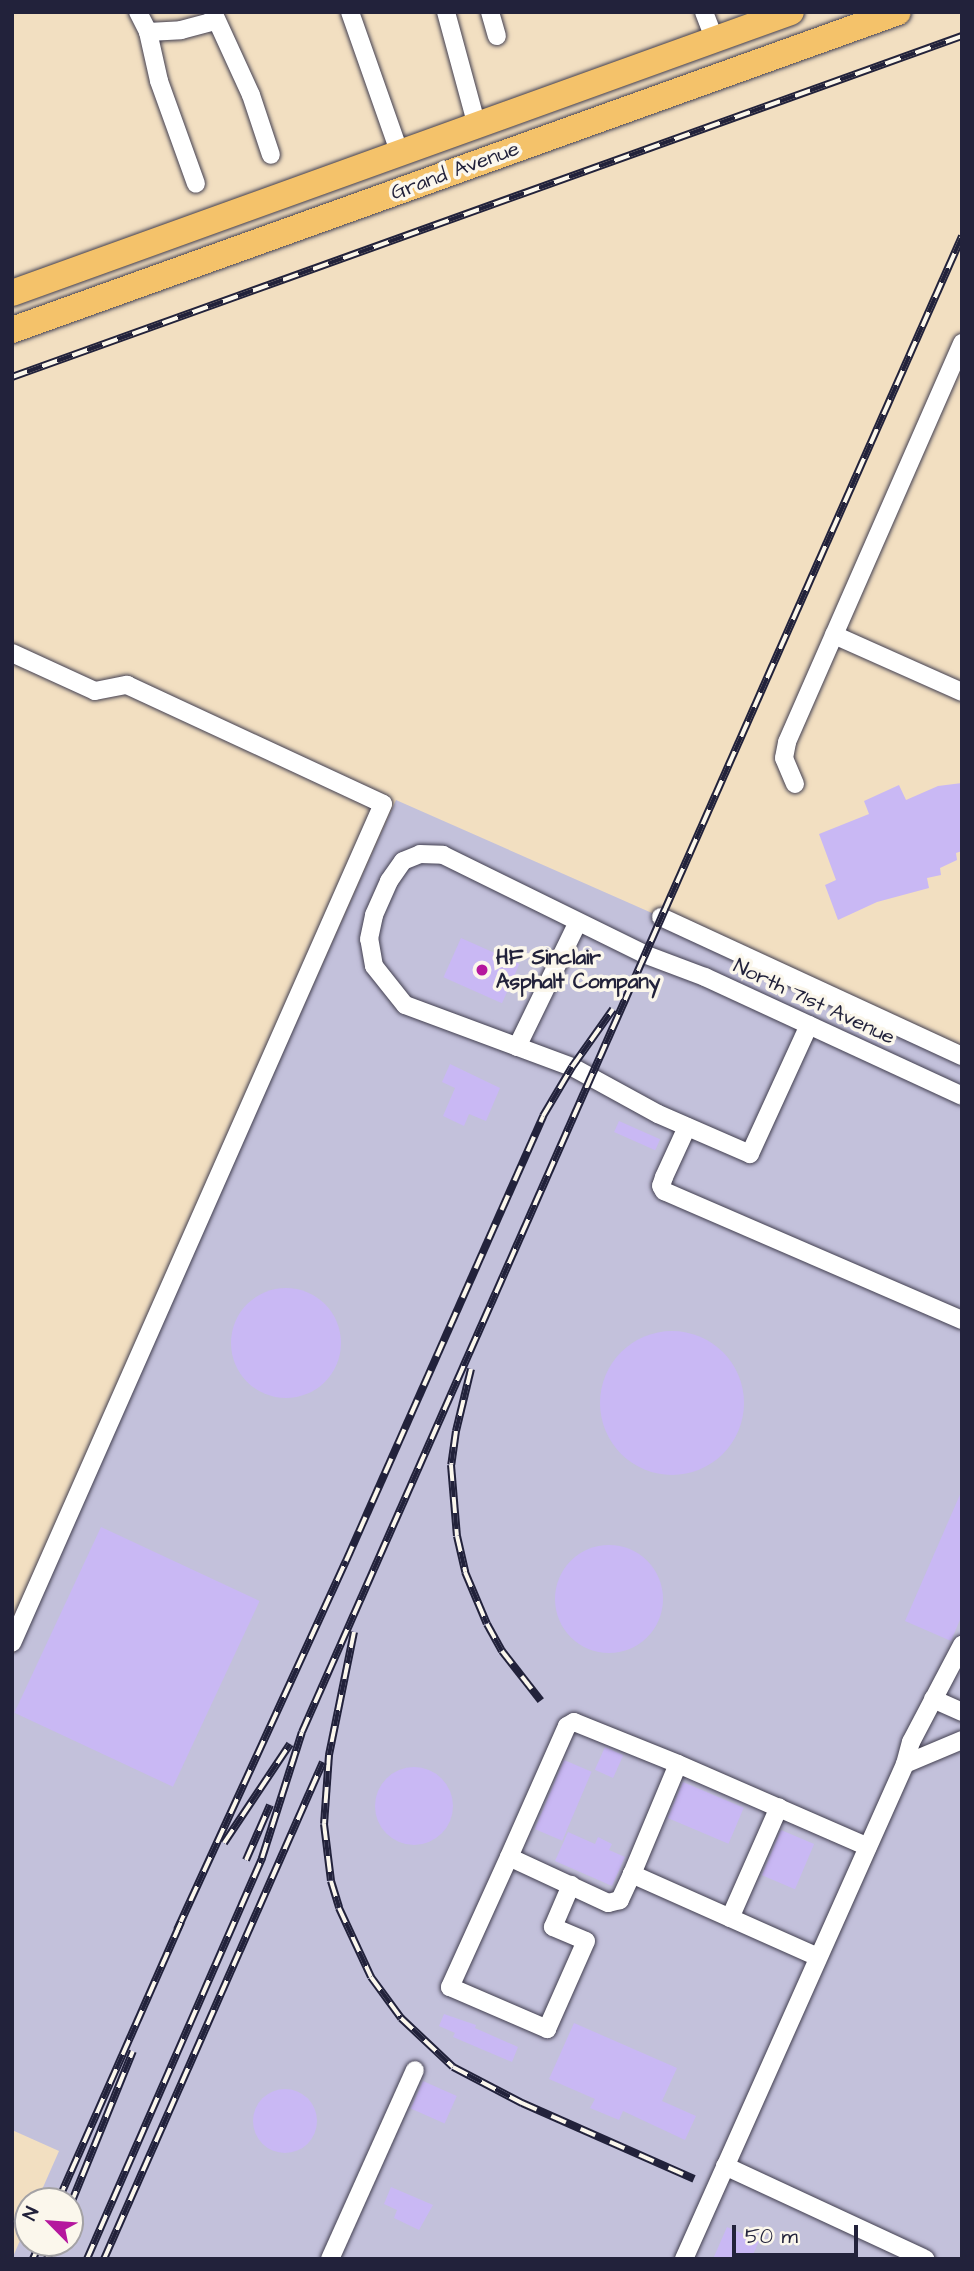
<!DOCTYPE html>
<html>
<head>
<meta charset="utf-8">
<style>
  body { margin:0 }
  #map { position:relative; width:974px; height:2271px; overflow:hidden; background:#f2dfc1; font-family:"Architects Daughter",sans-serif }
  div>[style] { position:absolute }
  .industrial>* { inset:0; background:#c3c1db }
  .building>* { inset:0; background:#c9b8f4; transform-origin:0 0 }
  .round { border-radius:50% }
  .roads { filter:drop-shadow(0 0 2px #413e4f) drop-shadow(0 0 2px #413e4f) }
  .minor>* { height:18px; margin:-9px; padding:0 9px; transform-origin:9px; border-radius:9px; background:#fff }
  .highway>* { height:26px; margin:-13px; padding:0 13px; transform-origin:13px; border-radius:13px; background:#f4c26a }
  .rail>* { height:8px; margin-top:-4px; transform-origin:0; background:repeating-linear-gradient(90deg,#fbf7ec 0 16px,#22223b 0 32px); box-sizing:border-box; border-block:2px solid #22223b }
  .dots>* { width:19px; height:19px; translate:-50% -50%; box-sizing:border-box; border:4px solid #fbf7ec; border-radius:50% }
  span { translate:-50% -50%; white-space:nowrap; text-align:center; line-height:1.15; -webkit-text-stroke:7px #fbf7ec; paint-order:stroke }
  .street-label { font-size:21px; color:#22223b }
  .poi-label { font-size:21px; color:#22223b; font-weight:700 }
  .left { translate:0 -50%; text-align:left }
  .frame { position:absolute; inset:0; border:14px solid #22223b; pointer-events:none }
  .north { position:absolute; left:14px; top:2187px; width:70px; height:70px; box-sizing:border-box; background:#fbf7ec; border:2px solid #a4a2a5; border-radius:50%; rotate:295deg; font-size:19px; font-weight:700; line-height:28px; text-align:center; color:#22223b }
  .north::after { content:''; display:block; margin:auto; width:24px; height:32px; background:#b5179e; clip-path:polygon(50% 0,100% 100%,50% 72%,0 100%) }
  .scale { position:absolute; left:732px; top:2225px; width:126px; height:32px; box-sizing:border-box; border:4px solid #22223b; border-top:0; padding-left:9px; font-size:21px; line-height:24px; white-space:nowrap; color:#22223b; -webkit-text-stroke:5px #fbf7ec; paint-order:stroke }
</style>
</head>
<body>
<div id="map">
  <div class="industrial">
    <div style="clip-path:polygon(396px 800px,661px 917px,962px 1056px,962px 2259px,12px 2259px,28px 2222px,28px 2243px,70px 2243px,70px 2201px,37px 2201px,59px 2151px,12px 2130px,12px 1658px)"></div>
  </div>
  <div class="building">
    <div style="clip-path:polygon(962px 783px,962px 851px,956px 853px,957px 860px,940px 868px,941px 875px,927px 878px,929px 888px,877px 902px,838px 920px,825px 885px,836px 880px,819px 834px,869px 814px,864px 801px,899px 785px,906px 800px,938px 786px)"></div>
    <div style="left:461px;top:938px;width:64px;height:43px;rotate:24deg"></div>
    <div style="clip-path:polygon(450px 1064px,500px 1088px,486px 1121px,469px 1114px,464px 1126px,443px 1116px,455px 1088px,442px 1082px)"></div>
    <div style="left:619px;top:1121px;width:45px;height:12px;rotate:24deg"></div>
    <div class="round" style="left:231px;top:1288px;width:110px;height:110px"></div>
    <div class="round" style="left:600px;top:1331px;width:144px;height:144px"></div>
    <div style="clip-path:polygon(962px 1490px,962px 1615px,951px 1641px,905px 1621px)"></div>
    <div style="left:101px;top:1527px;width:175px;height:205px;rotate:25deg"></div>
    <div class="round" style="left:555px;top:1545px;width:108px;height:108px"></div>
    <div style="left:605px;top:1747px;width:20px;height:25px;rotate:24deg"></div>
    <div style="left:564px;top:1760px;width:30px;height:75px;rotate:23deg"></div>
    <div class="round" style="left:375px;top:1767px;width:78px;height:78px"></div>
    <div style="left:683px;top:1782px;width:66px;height:39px;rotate:23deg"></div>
    <div style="left:781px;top:1830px;width:36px;height:49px;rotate:23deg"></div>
    <div style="clip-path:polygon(568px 1832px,595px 1844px,598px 1837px,612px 1844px,609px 1850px,625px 1857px,612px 1886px,555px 1861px)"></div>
    <div style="clip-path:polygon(444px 2014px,476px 2025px,475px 2028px,518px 2047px,512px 2062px,453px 2037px,455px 2033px,439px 2026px)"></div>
    <div style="clip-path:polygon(574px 2023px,677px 2068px,662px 2101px,696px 2116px,685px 2140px,623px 2111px,619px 2120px,590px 2108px,595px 2099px,549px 2079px)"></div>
    <div style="left:423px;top:2081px;width:37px;height:30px;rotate:24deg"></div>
    <div class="round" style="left:253px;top:2089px;width:64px;height:64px"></div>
    <div style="clip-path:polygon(391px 2187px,433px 2205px,419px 2230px,394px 2218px,397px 2210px,384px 2204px)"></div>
    <div style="clip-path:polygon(727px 2227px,759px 2241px,751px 2259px,713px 2259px)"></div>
  </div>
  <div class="roads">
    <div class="minor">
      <div style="left:138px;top:12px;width:22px;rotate:63deg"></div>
      <div style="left:148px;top:32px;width:33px;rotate:-3deg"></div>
      <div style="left:181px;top:30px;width:35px;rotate:-15deg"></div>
      <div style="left:213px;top:12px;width:91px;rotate:65.4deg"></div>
      <div style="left:251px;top:95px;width:63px;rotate:71.6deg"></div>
      <div style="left:350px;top:12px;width:151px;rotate:70.6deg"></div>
      <div style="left:446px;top:12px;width:118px;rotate:74.8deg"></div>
      <div style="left:490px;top:12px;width:25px;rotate:74deg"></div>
      <div style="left:704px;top:12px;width:30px;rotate:69deg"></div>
      <div style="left:148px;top:32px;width:50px;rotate:77.3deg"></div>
      <div style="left:159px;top:81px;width:109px;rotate:70.2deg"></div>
      <div style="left:834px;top:635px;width:140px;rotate:24deg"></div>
      <div style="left:12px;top:653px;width:91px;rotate:24.6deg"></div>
      <div style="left:95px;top:691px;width:33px;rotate:-11deg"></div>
      <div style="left:127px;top:685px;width:282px;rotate:24.9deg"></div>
      <div style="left:383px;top:804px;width:917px;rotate:113.85deg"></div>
      <div style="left:795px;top:784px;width:28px;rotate:-113deg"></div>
      <div style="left:784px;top:758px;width:16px;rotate:-79deg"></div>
      <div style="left:787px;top:742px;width:436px;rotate:-66.3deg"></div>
      <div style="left:661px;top:917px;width:332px;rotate:24.8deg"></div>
      <div style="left:809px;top:1025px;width:142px;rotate:114.6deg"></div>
      <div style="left:750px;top:1154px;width:100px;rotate:-156.5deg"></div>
      <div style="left:658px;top:1114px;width:98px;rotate:-151.3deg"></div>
      <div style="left:572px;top:1067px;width:178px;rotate:-159.6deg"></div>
      <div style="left:405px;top:1005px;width:50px;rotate:-128.5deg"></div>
      <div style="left:374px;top:966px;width:27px;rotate:-100deg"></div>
      <div style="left:369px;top:939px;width:25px;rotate:-78deg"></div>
      <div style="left:374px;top:915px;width:37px;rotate:-66deg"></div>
      <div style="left:389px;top:881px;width:24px;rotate:-55deg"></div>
      <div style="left:403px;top:861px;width:18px;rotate:-22deg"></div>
      <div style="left:420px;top:854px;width:23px;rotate:2deg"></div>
      <div style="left:443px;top:855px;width:224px;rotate:26.2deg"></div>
      <div style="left:644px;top:954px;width:65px;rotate:20.7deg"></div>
      <div style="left:705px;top:977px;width:283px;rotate:24.8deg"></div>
      <div style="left:517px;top:1047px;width:139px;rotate:-64deg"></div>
      <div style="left:687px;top:1127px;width:55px;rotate:114.7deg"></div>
      <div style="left:664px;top:1177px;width:9px;rotate:108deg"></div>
      <div style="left:661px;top:1186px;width:6px;rotate:59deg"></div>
      <div style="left:664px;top:1191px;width:325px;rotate:23.4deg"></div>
      <div style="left:933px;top:1699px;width:32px;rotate:24deg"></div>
      <div style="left:905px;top:1764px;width:23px;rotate:-75deg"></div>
      <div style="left:911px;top:1742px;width:110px;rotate:-62.3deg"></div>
      <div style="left:509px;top:1857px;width:143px;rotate:114.4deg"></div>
      <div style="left:450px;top:1987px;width:106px;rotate:23.4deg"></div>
      <div style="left:547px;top:2029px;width:96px;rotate:-66.1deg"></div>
      <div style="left:586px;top:1941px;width:36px;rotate:-157deg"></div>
      <div style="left:553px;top:1927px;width:46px;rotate:-66.8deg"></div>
      <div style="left:632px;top:1874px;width:29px;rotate:115deg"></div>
      <div style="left:620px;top:1900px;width:12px;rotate:166deg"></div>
      <div style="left:608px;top:1903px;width:109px;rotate:-155.1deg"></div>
      <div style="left:509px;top:1857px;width:143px;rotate:-66.1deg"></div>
      <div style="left:567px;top:1726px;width:8px;rotate:-30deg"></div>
      <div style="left:574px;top:1722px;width:112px;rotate:22deg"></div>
      <div style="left:730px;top:1918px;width:121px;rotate:-66.2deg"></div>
      <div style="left:818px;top:1957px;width:204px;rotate:-156deg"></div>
      <div style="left:632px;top:1874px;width:119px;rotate:-67.3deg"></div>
      <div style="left:678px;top:1764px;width:207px;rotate:23.6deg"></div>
      <div style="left:725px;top:2166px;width:221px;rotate:24.9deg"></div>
      <div style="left:330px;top:2259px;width:207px;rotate:-65.8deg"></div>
      <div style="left:684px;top:2259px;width:542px;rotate:-65.94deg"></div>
      <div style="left:905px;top:1764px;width:62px;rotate:-22.8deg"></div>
    </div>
    <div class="highway">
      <div style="left:12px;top:293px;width:828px;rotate:-19.84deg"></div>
      <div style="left:12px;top:330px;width:941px;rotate:-19.74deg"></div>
    </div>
  </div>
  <div class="rail">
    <div style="left:12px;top:377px;width:1009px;rotate:-19.75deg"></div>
    <div style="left:471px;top:1369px;width:64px;rotate:103.6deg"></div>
    <div style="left:456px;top:1431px;width:34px;rotate:98deg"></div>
    <div style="left:451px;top:1465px;width:71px;rotate:85.2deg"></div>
    <div style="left:457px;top:1536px;width:37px;rotate:77deg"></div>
    <div style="left:465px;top:1572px;width:56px;rotate:67.1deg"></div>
    <div style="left:487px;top:1624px;width:31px;rotate:61deg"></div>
    <div style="left:502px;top:1651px;width:63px;rotate:52deg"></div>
    <div style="left:354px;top:1632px;width:126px;rotate:101.5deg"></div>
    <div style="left:329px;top:1755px;width:69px;rotate:94.1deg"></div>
    <div style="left:324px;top:1824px;width:57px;rotate:83deg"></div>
    <div style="left:331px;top:1881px;width:28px;rotate:73deg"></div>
    <div style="left:339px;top:1908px;width:76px;rotate:65.1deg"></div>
    <div style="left:371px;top:1977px;width:51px;rotate:53.8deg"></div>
    <div style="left:401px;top:2018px;width:71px;rotate:43.3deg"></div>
    <div style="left:453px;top:2067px;width:78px;rotate:27.6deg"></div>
    <div style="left:522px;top:2103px;width:188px;rotate:23.8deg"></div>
    <div style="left:224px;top:1843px;width:119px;rotate:-56.3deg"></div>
    <div style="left:246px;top:1860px;width:60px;rotate:-66.4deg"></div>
    <div style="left:177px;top:1930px;width:406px;rotate:-65.4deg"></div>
    <div style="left:346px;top:1561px;width:487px;rotate:-66.1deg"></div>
    <div style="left:543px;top:1116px;width:57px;rotate:-59.4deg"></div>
    <div style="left:572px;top:1067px;width:71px;rotate:-54.7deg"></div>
    <div style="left:58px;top:2201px;width:305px;rotate:-66.2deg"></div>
    <div style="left:70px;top:2206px;width:167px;rotate:-67.9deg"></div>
    <div style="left:33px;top:2259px;width:17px;rotate:-66deg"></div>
    <div style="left:47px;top:2259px;width:17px;rotate:-66deg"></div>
    <div style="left:87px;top:2259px;width:438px;rotate:-66.4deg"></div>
    <div style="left:262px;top:1858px;width:132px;rotate:-72.4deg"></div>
    <div style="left:302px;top:1732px;width:1635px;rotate:-66.19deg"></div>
    <div style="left:104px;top:2259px;width:543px;rotate:-66.22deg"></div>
  </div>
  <div class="dots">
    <div style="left:482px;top:970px;background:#b5179e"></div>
  </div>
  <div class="street-label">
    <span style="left:455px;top:171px;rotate:-20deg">Grand Avenue</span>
    <span style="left:814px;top:1002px;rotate:25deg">North 71st Avenue</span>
  </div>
  <div class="poi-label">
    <span class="left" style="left:496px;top:970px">HF Sinclair<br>Asphalt Company</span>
  </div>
  <div class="frame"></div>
  <div class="north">N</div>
  <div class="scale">50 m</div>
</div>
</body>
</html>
